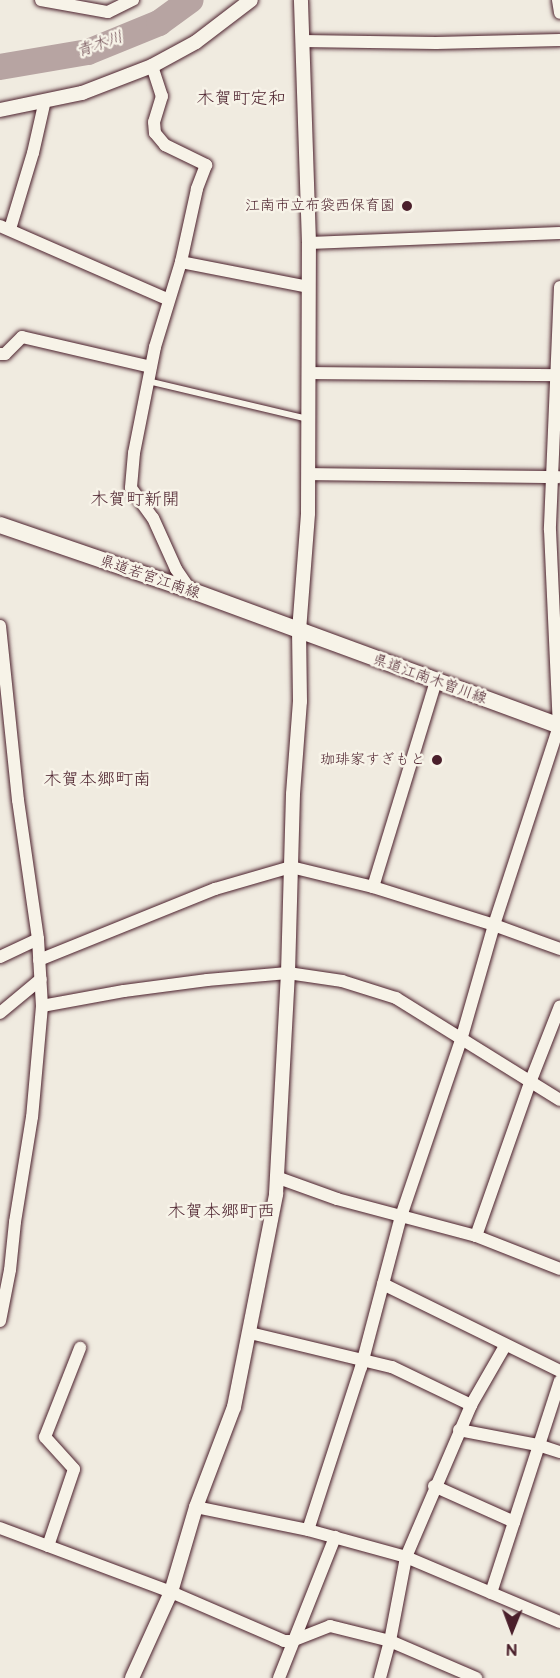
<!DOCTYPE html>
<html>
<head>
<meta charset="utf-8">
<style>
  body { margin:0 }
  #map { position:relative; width:560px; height:1678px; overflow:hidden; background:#f0ebe0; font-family:"Balsamiq Sans","Klee One",sans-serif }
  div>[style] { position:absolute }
  .river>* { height:26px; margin:-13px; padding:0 13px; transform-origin:13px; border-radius:13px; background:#b7a4a2 }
  .roads { filter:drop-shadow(0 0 2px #4a1f2b) drop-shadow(0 0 2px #4a1f2b) }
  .service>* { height:6px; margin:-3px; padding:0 3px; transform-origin:3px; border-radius:3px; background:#f7f3e8 }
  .minor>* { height:12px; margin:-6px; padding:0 6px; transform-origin:6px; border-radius:6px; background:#f7f3e8 }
  .tertiary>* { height:14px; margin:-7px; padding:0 7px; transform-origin:7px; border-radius:7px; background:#f7f3e8 }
  .secondary>* { height:16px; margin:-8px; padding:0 8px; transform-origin:8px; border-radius:8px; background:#f7f3e8 }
  .dots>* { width:16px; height:16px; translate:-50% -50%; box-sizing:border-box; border:3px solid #f7f3e8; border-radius:50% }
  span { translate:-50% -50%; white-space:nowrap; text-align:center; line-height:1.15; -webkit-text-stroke:5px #f7f3e8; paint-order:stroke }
  .poi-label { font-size:15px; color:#4a1f2b }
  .right { translate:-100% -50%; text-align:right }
  .street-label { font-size:15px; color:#4a1f2b }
  .water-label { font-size:16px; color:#704e55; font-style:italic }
  .quarter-label { font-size:18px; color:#4a1f2b }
  .north { position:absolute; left:482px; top:1600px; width:60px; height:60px; -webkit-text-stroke:4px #f7f3e8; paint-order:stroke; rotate:181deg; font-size:16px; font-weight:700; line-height:24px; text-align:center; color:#4a1f2b }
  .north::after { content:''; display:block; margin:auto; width:21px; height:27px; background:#4a1f2b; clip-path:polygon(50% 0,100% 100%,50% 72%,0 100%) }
</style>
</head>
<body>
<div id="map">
  <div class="river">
    <div style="left:0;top:67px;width:89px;rotate:-9.7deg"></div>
    <div style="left:88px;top:52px;width:77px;rotate:-22.2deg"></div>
    <div style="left:159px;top:23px;width:39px;rotate:-36deg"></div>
  </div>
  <div class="roads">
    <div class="service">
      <div style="left:148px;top:381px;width:164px;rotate:13.4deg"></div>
    </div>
    <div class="minor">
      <div style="left:41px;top:0;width:68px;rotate:10.2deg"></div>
      <div style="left:108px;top:12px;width:28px;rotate:-26deg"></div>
      <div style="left:558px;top:0;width:13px;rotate:81deg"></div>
      <div style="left:302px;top:41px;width:134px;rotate:0.9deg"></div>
      <div style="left:436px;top:43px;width:124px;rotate:-1.4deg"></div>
      <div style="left:152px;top:66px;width:32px;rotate:72deg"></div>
      <div style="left:162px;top:96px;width:27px;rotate:107deg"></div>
      <div style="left:154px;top:122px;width:11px;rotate:85deg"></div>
      <div style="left:155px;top:133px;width:16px;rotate:50deg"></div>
      <div style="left:165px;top:145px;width:46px;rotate:26deg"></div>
      <div style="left:206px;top:165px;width:26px;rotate:111deg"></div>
      <div style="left:197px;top:189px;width:75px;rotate:102.4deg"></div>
      <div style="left:181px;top:262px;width:89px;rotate:107deg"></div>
      <div style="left:155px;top:347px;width:108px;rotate:101.2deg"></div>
      <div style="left:134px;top:453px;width:35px;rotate:95deg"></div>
      <div style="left:131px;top:488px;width:37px;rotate:54deg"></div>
      <div style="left:153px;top:518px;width:56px;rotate:65.7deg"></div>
      <div style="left:176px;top:569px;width:25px;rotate:56deg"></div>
      <div style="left:0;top:226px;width:184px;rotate:23.6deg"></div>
      <div style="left:10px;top:229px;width:79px;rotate:-73.2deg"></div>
      <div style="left:33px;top:153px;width:54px;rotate:-77.2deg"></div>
      <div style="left:309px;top:243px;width:251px;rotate:-2.3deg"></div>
      <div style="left:181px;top:262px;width:130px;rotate:11.1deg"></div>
      <div style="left:560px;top:287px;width:243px;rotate:92.4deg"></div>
      <div style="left:550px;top:530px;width:196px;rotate:87.4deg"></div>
      <div style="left:559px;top:726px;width:209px;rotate:108.1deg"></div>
      <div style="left:494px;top:925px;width:120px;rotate:106deg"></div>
      <div style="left:461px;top:1040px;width:186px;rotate:108.8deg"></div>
      <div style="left:401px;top:1216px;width:156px;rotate:104.8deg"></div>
      <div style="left:361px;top:1367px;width:171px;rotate:108deg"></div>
      <div style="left:308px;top:1530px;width:102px;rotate:15.4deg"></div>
      <div style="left:406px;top:1557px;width:167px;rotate:22.9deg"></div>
      <div style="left:0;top:354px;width:5px"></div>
      <div style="left:5px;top:354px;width:24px;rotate:-45deg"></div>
      <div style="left:22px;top:337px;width:132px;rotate:13.1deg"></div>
      <div style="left:310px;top:373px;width:250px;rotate:0.5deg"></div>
      <div style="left:309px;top:474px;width:250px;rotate:0.7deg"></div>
      <div style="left:0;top:626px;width:175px;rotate:84.1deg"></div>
      <div style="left:18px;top:800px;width:140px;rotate:81.8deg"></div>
      <div style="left:38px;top:939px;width:67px;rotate:86.6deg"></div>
      <div style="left:42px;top:1006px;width:111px;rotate:95.1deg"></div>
      <div style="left:32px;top:1117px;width:106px;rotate:99.2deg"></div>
      <div style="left:15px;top:1222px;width:48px;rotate:95.9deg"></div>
      <div style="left:10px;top:1270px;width:52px;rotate:101.1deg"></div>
      <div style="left:373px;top:887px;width:215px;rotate:-73deg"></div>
      <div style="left:0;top:957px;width:42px;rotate:-25.3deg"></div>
      <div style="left:39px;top:960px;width:190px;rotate:-22deg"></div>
      <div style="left:215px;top:889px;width:79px;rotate:-16.1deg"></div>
      <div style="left:291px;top:867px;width:84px;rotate:13.7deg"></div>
      <div style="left:373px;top:887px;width:127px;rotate:17.4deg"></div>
      <div style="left:494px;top:925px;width:70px;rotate:20deg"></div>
      <div style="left:42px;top:1006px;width:83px;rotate:-10.4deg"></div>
      <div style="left:124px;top:991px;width:84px;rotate:-7.5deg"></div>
      <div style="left:207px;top:980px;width:81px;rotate:-4.9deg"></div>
      <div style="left:288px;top:973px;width:55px;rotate:8.4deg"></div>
      <div style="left:342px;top:981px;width:57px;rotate:17.5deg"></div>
      <div style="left:396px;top:998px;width:193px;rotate:31.9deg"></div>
      <div style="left:0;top:1013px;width:53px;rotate:-39.7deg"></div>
      <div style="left:276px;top:1177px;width:65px;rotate:19.8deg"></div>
      <div style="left:337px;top:1199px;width:144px;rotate:14.9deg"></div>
      <div style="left:476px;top:1236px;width:90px;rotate:21.4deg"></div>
      <div style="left:476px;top:1236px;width:165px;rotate:-70.6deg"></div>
      <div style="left:531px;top:1080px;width:79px;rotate:-68.6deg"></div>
      <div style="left:383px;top:1284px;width:197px;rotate:26.2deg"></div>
      <div style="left:250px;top:1333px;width:146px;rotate:13.5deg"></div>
      <div style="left:392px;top:1367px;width:88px;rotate:25.7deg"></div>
      <div style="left:459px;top:1430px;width:80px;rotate:10.8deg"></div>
      <div style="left:538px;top:1445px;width:23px;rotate:18deg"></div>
      <div style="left:434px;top:1486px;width:88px;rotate:24.2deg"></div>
      <div style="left:196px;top:1507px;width:114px;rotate:11.6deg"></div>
      <div style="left:0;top:1528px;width:183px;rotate:20.5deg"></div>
      <div style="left:171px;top:1592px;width:123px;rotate:23.4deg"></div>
      <div style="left:284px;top:1641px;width:8px"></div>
      <div style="left:292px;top:1641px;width:41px;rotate:-21.5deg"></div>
      <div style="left:330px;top:1626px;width:62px;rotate:14deg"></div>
      <div style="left:390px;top:1641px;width:94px;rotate:23.3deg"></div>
      <div style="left:48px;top:1546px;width:81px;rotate:-71.3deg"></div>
      <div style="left:74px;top:1469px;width:43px;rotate:-132.2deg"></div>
      <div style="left:45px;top:1437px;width:96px;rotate:-68.5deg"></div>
      <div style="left:491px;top:1593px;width:223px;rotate:-72deg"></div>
      <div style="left:279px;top:1678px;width:152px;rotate:-68.3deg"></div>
      <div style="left:380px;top:1678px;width:38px;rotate:-75deg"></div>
      <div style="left:390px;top:1641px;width:86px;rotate:-79.2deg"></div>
      <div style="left:406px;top:1557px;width:165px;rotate:-66.8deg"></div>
      <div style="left:471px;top:1405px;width:68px;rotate:-60deg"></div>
    </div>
    <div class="tertiary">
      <div style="left:0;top:110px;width:84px;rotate:-11.7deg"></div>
      <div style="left:82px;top:93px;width:75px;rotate:-21.1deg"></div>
      <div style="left:152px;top:66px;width:50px;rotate:-28.6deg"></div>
      <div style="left:196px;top:42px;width:69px;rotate:-37.4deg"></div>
      <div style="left:132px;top:1678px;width:94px;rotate:-65.6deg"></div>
      <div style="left:171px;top:1592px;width:89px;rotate:-73.6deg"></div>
      <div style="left:196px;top:1507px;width:107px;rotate:-69.2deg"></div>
      <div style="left:234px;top:1407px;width:217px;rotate:-78.8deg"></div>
      <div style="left:276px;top:1194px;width:221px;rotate:-86.9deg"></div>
      <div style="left:288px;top:973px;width:179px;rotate:-88.4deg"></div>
      <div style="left:293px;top:794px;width:93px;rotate:-85.7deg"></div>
      <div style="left:300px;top:701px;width:70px;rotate:-90.8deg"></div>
      <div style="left:299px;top:631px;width:118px;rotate:-85.6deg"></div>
      <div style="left:308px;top:513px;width:270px;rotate:-89.8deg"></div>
      <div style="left:309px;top:243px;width:243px;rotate:-91.9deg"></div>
    </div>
    <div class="secondary">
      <div style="left:0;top:525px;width:201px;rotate:18.9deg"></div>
      <div style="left:190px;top:590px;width:394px;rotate:20.2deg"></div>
    </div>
  </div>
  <div class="dots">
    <div style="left:407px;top:206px;background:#4a1f2b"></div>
    <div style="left:437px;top:760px;background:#4a1f2b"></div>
  </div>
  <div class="poi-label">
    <span class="right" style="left:395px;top:206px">江南市立布袋西保育園</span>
    <span class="right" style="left:425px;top:760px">珈琲家すぎもと</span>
  </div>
  <div class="street-label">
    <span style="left:150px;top:577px;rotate:19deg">県道若宮江南線</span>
    <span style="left:430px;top:679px;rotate:20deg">県道江南木曽川線</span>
  </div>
  <div class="water-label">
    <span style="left:100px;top:45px;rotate:-19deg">青木川</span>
  </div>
  <div class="quarter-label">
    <span style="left:241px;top:99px">木賀町定和</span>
    <span style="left:135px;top:500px">木賀町新開</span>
    <span style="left:97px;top:780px">木賀本郷町南</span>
    <span style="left:221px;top:1212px">木賀本郷町西</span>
  </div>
  <div class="north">N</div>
</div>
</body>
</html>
